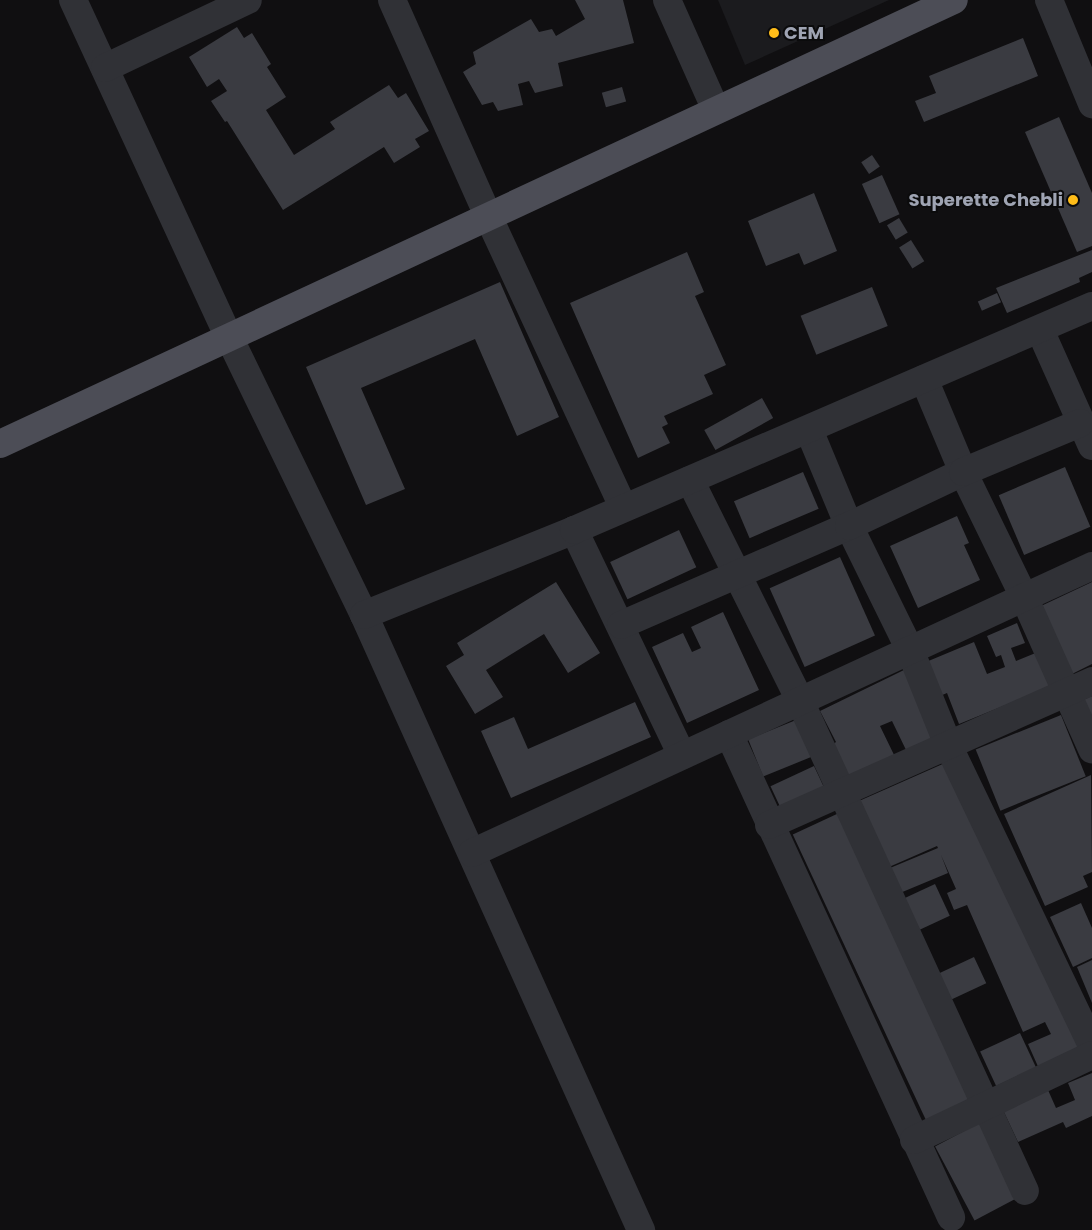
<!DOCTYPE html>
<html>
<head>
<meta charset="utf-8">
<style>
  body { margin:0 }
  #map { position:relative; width:1092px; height:1230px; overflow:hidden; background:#100f11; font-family:Poppins,sans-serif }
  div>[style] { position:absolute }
  .built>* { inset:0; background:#1b1b1e }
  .building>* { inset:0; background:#3a3b41; transform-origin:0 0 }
  .minor>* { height:28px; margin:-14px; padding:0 14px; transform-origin:14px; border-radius:14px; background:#303136 }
  .major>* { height:28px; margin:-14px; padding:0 14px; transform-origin:14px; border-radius:14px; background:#4c4d56 }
  .dots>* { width:14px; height:14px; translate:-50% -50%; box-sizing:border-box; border:2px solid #0b0b0c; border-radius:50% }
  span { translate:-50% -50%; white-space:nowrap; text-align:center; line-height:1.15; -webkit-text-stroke:4px #0b0b0c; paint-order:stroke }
  .poi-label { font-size:18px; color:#9fa4b3; font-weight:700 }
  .left { translate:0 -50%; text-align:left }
  .right { translate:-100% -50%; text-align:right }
</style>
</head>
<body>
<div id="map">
  <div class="built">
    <div style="clip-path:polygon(718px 0,889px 0,745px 65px)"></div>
  </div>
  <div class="building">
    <div style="clip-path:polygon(575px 0,623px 0,634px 43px,558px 63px,563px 86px,535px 93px,529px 81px,518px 84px,523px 105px,498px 111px,493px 102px,482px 105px,463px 72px,476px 64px,473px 52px,531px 19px,539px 32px,552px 29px,556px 36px,585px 19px)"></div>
    <div style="clip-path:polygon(237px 27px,244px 38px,252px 33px,271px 64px,267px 67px,286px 97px,266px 110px,294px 155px,335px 129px,330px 122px,389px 85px,398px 98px,406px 93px,429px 131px,415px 139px,420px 147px,394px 163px,384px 147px,283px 210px,227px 121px,225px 122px,211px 101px,227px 91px,219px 79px,207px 87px,189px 57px)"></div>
    <div style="clip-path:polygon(1023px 38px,1038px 76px,924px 122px,915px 101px,936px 93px,929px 76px)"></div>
    <div style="left:622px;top:87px;width:15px;height:21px;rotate:74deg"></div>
    <div style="clip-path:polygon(1059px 117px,1092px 193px,1092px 246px,1077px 252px,1025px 132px)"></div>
    <div style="left:872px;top:155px;width:14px;height:13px;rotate:56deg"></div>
    <div style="left:882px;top:175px;width:43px;height:22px;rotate:66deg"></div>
    <div style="clip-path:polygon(814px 193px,837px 251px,804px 265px,799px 253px,766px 266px,748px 221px)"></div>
    <div style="left:899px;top:218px;width:17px;height:14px;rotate:59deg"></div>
    <div style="left:911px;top:240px;width:25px;height:14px;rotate:58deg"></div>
    <div style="clip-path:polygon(1092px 250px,1092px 272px,1079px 278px,1080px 282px,1007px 313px,996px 288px)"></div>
    <div style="clip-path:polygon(687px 252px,704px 292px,695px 296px,726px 365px,704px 375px,713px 394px,664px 416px,668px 424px,662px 427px,670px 443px,638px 458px,570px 303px)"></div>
    <div style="clip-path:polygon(500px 282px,559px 417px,517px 436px,475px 339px,361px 388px,405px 489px,366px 505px,306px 367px)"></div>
    <div style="left:872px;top:287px;width:42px;height:77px;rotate:68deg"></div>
    <div style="left:997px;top:293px;width:10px;height:21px;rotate:66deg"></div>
    <div style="left:762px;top:398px;width:23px;height:66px;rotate:61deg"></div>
    <div style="left:1065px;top:467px;width:65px;height:72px;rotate:67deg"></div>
    <div style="left:803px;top:472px;width:40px;height:75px;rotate:67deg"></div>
    <div style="clip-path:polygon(957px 516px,969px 543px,964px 545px,980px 580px,918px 608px,890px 546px)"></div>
    <div style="left:679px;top:530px;width:41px;height:76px;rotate:65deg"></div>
    <div style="left:840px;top:557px;width:86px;height:77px;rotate:66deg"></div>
    <div style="clip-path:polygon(556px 582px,600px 653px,568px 673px,544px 634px,486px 670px,503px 697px,475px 714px,446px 666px,464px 655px,457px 643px)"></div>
    <div style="clip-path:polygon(1092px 582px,1092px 664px,1072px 674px,1041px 606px)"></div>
    <div style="clip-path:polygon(723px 612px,759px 690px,687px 723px,652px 647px,683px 633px,692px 652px,701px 648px,691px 627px)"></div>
    <div style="clip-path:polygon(1017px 623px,1025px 643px,1011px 648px,1016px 661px,1038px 652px,1052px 686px,959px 724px,947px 693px,940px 696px,926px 662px,974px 642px,987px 674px,1005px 667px,1001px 655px,996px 657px,987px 636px)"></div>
    <div style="clip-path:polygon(906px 669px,939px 736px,907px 752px,892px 721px,880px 726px,897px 761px,852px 784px,832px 745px,836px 742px,820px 711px)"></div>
    <div style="clip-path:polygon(1092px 696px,1092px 721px,1083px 700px)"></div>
    <div style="clip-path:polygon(635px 702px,651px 737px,511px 798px,481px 731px,514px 717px,528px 749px)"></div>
    <div style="left:1061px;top:715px;width:66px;height:92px;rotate:68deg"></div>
    <div style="left:801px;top:718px;width:40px;height:57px;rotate:68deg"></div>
    <div style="clip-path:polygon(954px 759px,1084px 1052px,1040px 1071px,1028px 1044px,1051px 1034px,1045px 1022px,1023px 1032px,967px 905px,954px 910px,947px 893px,956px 889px,941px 855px,948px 873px,900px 893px,890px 868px,938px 848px,937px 846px,889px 867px,859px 801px)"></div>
    <div style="left:814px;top:766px;width:26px;height:48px;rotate:65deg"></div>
    <div style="clip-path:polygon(1091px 775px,1092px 872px,1083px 876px,1088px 887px,1045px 906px,1004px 814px)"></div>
    <div style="left:839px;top:813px;width:315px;height:51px;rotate:65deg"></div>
    <div style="left:935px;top:884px;width:35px;height:35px;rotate:65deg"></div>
    <div style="clip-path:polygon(1081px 903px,1092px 928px,1092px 958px,1073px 967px,1050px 917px)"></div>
    <div style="left:974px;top:957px;width:29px;height:39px;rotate:65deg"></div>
    <div style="clip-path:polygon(1092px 960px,1092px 1003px,1077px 967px)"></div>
    <div style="left:1020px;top:1033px;width:38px;height:44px;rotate:65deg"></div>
    <div style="clip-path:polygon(1092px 1073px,1092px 1116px,1066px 1128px,1063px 1122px,1018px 1142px,1003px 1110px,1048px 1090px,1056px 1108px,1075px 1100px,1068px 1083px)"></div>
    <div style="left:981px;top:1122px;width:84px;height:52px;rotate:62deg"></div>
  </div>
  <div class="minor">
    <div style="left:73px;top:0;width:371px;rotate:65.2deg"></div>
    <div style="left:229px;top:337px;width:309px;rotate:64.1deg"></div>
    <div style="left:364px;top:615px;width:675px;rotate:65.75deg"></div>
    <div style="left:392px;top:0;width:239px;rotate:66deg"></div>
    <div style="left:489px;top:218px;width:319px;rotate:65.1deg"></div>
    <div style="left:667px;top:0;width:120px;rotate:66deg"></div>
    <div style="left:1049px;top:0;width:113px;rotate:67.5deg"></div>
    <div style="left:105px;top:68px;width:158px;rotate:-25.4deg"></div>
    <div style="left:1040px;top:330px;width:127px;rotate:65.9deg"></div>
    <div style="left:924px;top:379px;width:101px;rotate:67.2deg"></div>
    <div style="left:963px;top:472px;width:139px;rotate:64deg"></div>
    <div style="left:1024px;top:597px;width:167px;rotate:65.9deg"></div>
    <div style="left:809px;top:430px;width:104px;rotate:67.4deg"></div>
    <div style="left:849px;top:526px;width:138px;rotate:63.8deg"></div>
    <div style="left:910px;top:650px;width:105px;rotate:68.1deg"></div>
    <div style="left:949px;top:747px;width:331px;rotate:64.4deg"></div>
    <div style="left:690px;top:480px;width:247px;rotate:63.5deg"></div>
    <div style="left:800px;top:701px;width:539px;rotate:65.34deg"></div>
    <div style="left:574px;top:530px;width:250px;rotate:64.4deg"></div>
    <div style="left:364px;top:615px;width:227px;rotate:-22deg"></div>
    <div style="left:574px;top:530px;width:564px;rotate:-23.39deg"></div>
    <div style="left:621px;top:625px;width:249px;rotate:-23.5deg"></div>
    <div style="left:849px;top:526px;width:126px;rotate:-25.3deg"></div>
    <div style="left:963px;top:472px;width:127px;rotate:-22.7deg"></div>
    <div style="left:729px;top:734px;width:532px;rotate:65.32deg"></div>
    <div style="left:769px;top:825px;width:354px;rotate:-24deg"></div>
    <div style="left:472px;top:853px;width:683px;rotate:-24.84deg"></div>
    <div style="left:914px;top:1140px;width:197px;rotate:-25.5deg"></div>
  </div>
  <div class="major">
    <div style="left:0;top:444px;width:1052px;rotate:-24.96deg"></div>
  </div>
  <div class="dots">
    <div style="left:774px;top:33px;background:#ffbd19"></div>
    <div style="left:1073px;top:200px;background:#ffbd19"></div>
  </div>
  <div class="poi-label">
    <span class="left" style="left:784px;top:33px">CEM</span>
    <span class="right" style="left:1063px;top:200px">Superette Chebli</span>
  </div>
</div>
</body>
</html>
